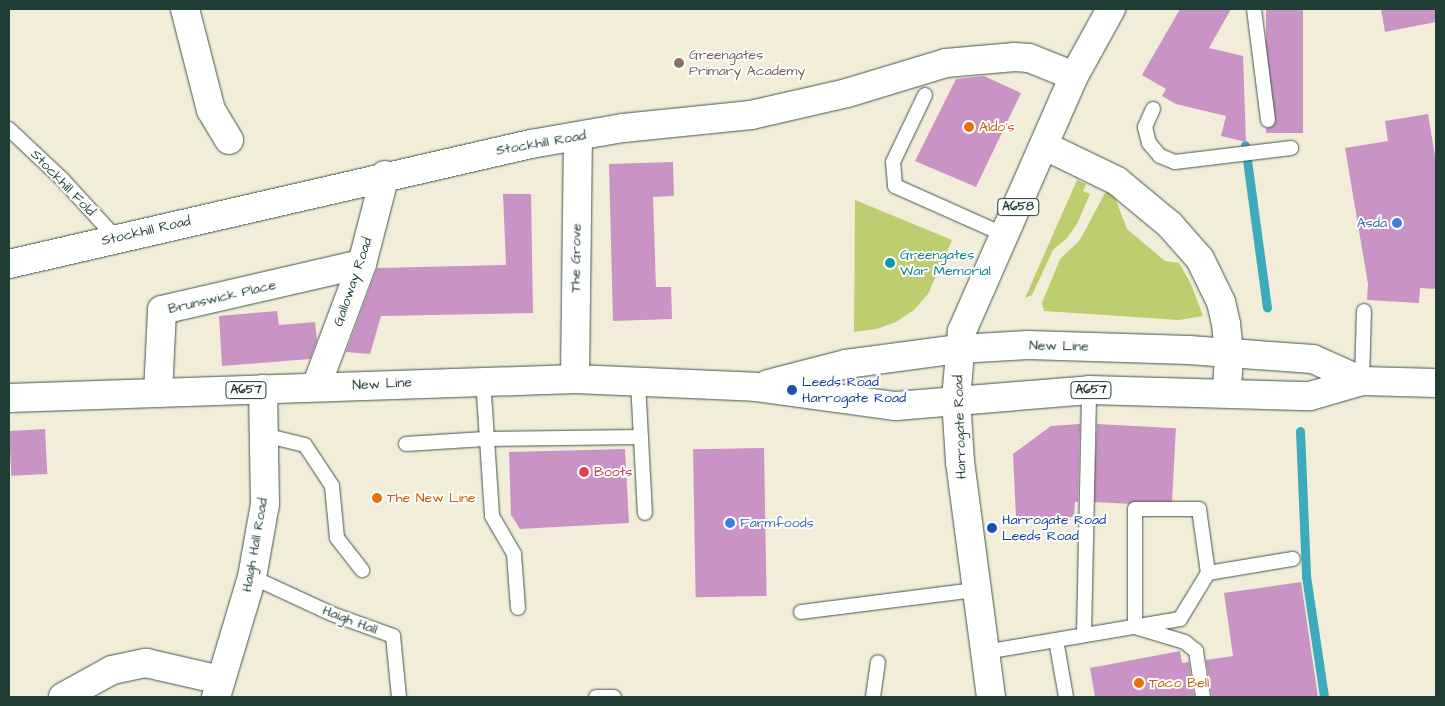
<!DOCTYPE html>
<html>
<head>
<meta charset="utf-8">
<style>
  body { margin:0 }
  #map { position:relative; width:1445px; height:706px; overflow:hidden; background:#f1edd8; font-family:"Architects Daughter",sans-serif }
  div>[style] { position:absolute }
  .green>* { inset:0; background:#bdcd6f }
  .stream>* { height:9px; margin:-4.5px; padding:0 4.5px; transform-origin:4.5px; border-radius:4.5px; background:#3dabbb }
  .building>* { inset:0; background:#ca93c5; transform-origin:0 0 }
  .roads { filter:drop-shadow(0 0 1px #3e574d) drop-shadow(0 0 1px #3e574d) }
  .service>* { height:14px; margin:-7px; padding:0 7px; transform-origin:7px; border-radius:7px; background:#fff }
  .minor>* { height:28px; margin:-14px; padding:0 14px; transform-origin:14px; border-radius:14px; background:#fff }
  .primary>* { height:28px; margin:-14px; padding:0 14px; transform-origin:14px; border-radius:14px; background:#fff }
  .trunk>* { height:28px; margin:-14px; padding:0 14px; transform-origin:14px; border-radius:14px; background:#fff }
  .dots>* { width:14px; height:14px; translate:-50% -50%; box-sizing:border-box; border:2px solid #fff; border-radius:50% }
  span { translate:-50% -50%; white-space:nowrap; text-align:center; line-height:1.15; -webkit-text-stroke:4px #fff; paint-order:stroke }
  .shield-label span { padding:1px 4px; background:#fff; border:1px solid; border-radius:4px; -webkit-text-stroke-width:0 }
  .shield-label { font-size:12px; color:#1f3d34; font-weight:700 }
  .education-label { font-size:14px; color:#785e54 }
  .left { translate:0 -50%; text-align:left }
  .food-label { font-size:14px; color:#c56008 }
  .street-label { font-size:14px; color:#1f3d34 }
  .shop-label { font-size:14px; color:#366cbe }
  .right { translate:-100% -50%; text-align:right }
  .culture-label { font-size:14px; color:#0d838f }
  .transit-label { font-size:14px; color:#164399 }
  .health-label { font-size:14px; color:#be3a42 }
  .frame { position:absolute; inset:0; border:10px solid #1f3d34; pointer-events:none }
</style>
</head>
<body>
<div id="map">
  <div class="green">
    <div style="clip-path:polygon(1077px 180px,1086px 184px,1083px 191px,1090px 194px,1077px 224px,1067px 238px,1053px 250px,1032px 295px,1025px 298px)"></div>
    <div style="clip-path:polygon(1106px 191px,1114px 195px,1127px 229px,1165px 261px,1179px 263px,1190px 282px,1203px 316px,1179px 320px,1044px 311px,1042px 303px,1060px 259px,1080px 240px)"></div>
    <div style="clip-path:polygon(855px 200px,952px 240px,928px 294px,914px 310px,896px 322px,876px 329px,854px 332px)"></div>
  </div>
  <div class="stream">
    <div style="left:1245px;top:145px;width:164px;rotate:82.3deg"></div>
    <div style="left:1300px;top:431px;width:145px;rotate:87.6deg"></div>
    <div style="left:1306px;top:576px;width:122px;rotate:81.5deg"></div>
  </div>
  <div class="building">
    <div style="clip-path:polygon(1180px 9px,1231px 9px,1209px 48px,1243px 56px,1246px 142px,1221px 136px,1226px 116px,1176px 104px,1162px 96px,1166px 89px,1142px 75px)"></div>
    <div style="left:1266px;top:9px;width:37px;height:124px"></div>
    <div style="clip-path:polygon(1381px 9px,1436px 9px,1436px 22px,1385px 32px)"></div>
    <div style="clip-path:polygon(984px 76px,1021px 93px,976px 187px,915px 161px,956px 79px)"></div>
    <div style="clip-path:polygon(1428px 114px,1436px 162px,1436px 289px,1420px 288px,1419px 303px,1367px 300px,1368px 284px,1345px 148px,1388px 141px,1385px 121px)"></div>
    <div style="clip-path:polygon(673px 162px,674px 196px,653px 197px,656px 287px,671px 287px,672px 319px,613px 321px,609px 164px)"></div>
    <div style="clip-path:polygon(503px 194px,531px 194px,533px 313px,381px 316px,370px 354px,346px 352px,377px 268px,506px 265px)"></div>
    <div style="clip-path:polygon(277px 311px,279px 325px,315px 322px,317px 340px,310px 359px,222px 366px,219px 316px)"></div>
    <div style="clip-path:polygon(1080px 424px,1078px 502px,1075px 502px,1074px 517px,1016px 518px,1013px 454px,1051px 426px)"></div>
    <div style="left:1097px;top:424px;width:79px;height:78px;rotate:3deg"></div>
    <div style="left:45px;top:429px;width:45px;height:36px;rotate:87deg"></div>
    <div style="left:764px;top:448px;width:148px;height:71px;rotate:89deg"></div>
    <div style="clip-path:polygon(625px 449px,629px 523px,520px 529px,511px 515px,509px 452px)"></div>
    <div style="clip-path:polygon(1301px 582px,1318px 697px,1212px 697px,1206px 660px,1233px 656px,1224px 593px)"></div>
    <div style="clip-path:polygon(1180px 651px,1182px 663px,1189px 662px,1194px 697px,1095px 697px,1090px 668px)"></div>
  </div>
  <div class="roads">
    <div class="service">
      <div style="left:1254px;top:9px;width:112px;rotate:82.8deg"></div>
      <div style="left:925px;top:95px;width:74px;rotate:115.5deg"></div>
      <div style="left:893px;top:162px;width:24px;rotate:85deg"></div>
      <div style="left:895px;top:186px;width:120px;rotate:24deg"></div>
      <div style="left:1153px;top:109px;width:20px;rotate:114deg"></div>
      <div style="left:1145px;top:127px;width:16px;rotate:76deg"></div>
      <div style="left:1149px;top:143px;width:17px;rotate:50deg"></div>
      <div style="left:1160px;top:156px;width:16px;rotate:22deg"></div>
      <div style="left:1175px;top:162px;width:117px;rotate:-6.9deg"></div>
      <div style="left:9px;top:129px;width:73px;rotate:43.3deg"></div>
      <div style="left:62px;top:179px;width:80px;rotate:47.5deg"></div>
      <div style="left:483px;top:379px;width:137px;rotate:86.2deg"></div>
      <div style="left:492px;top:516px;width:44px;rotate:59.9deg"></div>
      <div style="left:514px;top:554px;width:54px;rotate:85.8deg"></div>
      <div style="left:638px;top:381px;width:132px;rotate:87deg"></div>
      <div style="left:1362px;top:381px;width:70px;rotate:-88.4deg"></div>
      <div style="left:264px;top:435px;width:42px;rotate:13.7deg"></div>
      <div style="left:305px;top:445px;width:49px;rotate:56.6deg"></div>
      <div style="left:332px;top:486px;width:52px;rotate:84.5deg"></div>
      <div style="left:337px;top:538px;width:41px;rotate:52deg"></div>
      <div style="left:406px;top:444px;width:79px;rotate:-3.6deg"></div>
      <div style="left:485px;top:439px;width:156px;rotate:-0.7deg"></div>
      <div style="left:252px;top:577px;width:88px;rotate:24.8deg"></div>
      <div style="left:332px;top:614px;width:65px;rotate:19.8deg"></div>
      <div style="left:393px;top:636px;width:61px;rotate:84.4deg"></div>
      <div style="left:801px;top:612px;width:176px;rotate:-7.2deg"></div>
      <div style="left:1084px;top:635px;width:245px;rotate:-88.8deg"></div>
      <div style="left:1056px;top:640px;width:58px;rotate:80deg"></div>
      <div style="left:985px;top:652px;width:198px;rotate:-9.6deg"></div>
      <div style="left:1180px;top:619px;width:54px;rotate:-58.7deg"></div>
      <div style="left:1208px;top:573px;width:86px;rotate:-9.4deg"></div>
      <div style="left:596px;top:697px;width:18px"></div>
      <div style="left:873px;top:697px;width:35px;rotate:-82deg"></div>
      <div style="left:1203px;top:697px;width:47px;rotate:-98.7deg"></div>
      <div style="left:1196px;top:651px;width:14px;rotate:-141deg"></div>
      <div style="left:1185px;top:642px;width:52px;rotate:-163.3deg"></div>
      <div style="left:1135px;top:627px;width:118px;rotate:-90deg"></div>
      <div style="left:1135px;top:509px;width:64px"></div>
      <div style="left:1199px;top:509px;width:65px;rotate:82deg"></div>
    </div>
    <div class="minor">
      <div style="left:185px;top:9px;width:104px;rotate:75.6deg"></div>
      <div style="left:211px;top:110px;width:35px;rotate:59deg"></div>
      <div style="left:9px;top:264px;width:536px;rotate:-12.95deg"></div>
      <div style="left:531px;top:144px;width:93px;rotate:-9.9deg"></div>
      <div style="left:623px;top:128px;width:129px;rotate:-5.8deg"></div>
      <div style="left:751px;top:115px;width:98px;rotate:-12.9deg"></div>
      <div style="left:847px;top:93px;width:103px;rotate:-16.9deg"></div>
      <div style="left:946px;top:63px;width:69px;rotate:-5deg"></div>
      <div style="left:1015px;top:57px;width:14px;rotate:4deg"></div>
      <div style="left:1029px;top:58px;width:48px;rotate:21.8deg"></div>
      <div style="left:575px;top:379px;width:242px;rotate:-89.3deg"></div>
      <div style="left:316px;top:387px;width:131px;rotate:-69.5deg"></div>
      <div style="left:362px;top:264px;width:92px;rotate:-75.5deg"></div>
      <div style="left:158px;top:393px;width:83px;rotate:-87.2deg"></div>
      <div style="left:162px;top:310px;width:205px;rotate:-13deg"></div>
      <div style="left:63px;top:697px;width:56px;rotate:-28.9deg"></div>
      <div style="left:112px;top:670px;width:35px;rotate:-12deg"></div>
      <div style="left:146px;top:663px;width:77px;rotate:12.8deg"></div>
      <div style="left:216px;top:697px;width:125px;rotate:-73.3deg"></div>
      <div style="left:252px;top:577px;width:74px;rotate:-79.9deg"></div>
      <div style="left:265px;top:504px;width:115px;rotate:-91deg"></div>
    </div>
    <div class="primary">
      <div style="left:1045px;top:146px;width:80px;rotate:25.9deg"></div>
      <div style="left:1117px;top:181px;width:69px;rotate:39.7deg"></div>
      <div style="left:1170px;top:225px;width:45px;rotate:48.6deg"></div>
      <div style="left:1200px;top:259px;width:48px;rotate:64deg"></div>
      <div style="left:1221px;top:302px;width:23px;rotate:77deg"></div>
      <div style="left:1226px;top:324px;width:28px;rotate:84deg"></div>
      <div style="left:1229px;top:352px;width:40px;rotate:92.9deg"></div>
      <div style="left:768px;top:384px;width:81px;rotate:-14.4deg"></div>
      <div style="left:846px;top:364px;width:114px;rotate:-7.6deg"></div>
      <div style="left:959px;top:349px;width:69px;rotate:-3.3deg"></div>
      <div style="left:1028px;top:345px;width:161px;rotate:1.8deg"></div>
      <div style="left:1189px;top:350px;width:124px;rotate:4.2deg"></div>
      <div style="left:1313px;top:359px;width:54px;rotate:24.2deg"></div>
      <div style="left:9px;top:398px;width:566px;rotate:-1.92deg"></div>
      <div style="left:575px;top:379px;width:180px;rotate:2.5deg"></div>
      <div style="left:755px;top:387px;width:142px;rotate:7.7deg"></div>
      <div style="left:896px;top:406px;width:194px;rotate:-4.7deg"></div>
      <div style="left:1089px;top:390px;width:221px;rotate:1.6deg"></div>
      <div style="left:1310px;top:396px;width:54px;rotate:-16.1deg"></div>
      <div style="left:1362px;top:381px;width:74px;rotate:1.5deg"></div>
    </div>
    <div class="trunk">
      <div style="left:991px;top:697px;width:237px;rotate:-97.5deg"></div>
      <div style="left:960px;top:462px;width:63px;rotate:-93.6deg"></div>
      <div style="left:956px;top:399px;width:68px;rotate:-85deg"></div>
      <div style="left:962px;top:331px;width:279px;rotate:-66.3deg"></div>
      <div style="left:1074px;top:76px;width:77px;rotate:-61.1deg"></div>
    </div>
  </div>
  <div class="dots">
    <div style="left:679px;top:63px;background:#8d6e63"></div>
    <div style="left:969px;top:127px;background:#e8710a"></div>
    <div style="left:1397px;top:223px;background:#3f7fe0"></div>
    <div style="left:890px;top:263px;background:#0f9aa8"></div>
    <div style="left:792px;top:390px;background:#1a4fb4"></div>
    <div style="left:584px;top:472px;background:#e0444e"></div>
    <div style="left:377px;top:498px;background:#e8710a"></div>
    <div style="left:730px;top:523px;background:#3f7fe0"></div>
    <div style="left:992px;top:528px;background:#1a4fb4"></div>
    <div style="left:1139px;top:683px;background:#e8710a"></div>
  </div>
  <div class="shield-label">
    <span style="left:1018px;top:207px">A658</span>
    <span style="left:246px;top:390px">A657</span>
    <span style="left:1091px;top:390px">A657</span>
  </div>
  <div class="education-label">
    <span class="left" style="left:689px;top:63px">Greengates<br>Primary Academy</span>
  </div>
  <div class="food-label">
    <span class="left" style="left:979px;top:127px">Aldo's</span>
    <span class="left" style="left:387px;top:498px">The New Line</span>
    <span class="left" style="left:1149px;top:683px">Taco Bell</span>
  </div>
  <div class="street-label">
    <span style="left:541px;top:143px;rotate:-10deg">Stockhill Road</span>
    <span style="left:63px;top:183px;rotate:46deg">Stockhill Fold</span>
    <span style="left:146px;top:231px;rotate:-13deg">Stockhill Road</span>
    <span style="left:576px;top:258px;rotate:-89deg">The Grove</span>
    <span style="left:353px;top:282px;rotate:-71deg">Galloway Road</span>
    <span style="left:222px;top:297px;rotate:-13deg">Brunswick Place</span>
    <span style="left:1059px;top:346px;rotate:1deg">New Line</span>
    <span style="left:382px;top:384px;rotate:-3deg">New Line</span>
    <span style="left:960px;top:427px;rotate:-92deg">Harrogate Road</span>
    <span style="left:255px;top:545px;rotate:-80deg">Haigh Hall Road</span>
    <span style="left:350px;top:620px;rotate:21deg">Haigh Hall</span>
  </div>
  <div class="shop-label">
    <span class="right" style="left:1387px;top:223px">Asda</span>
    <span class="left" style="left:740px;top:523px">Farmfoods</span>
  </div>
  <div class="culture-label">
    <span class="left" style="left:900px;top:263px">Greengates<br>War Memorial</span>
  </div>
  <div class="transit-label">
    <span class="left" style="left:802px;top:390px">Leeds Road<br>Harrogate Road</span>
    <span class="left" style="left:1002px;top:528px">Harrogate Road<br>Leeds Road</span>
  </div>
  <div class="health-label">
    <span class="left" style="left:594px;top:472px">Boots</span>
  </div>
  <div class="frame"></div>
</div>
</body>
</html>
